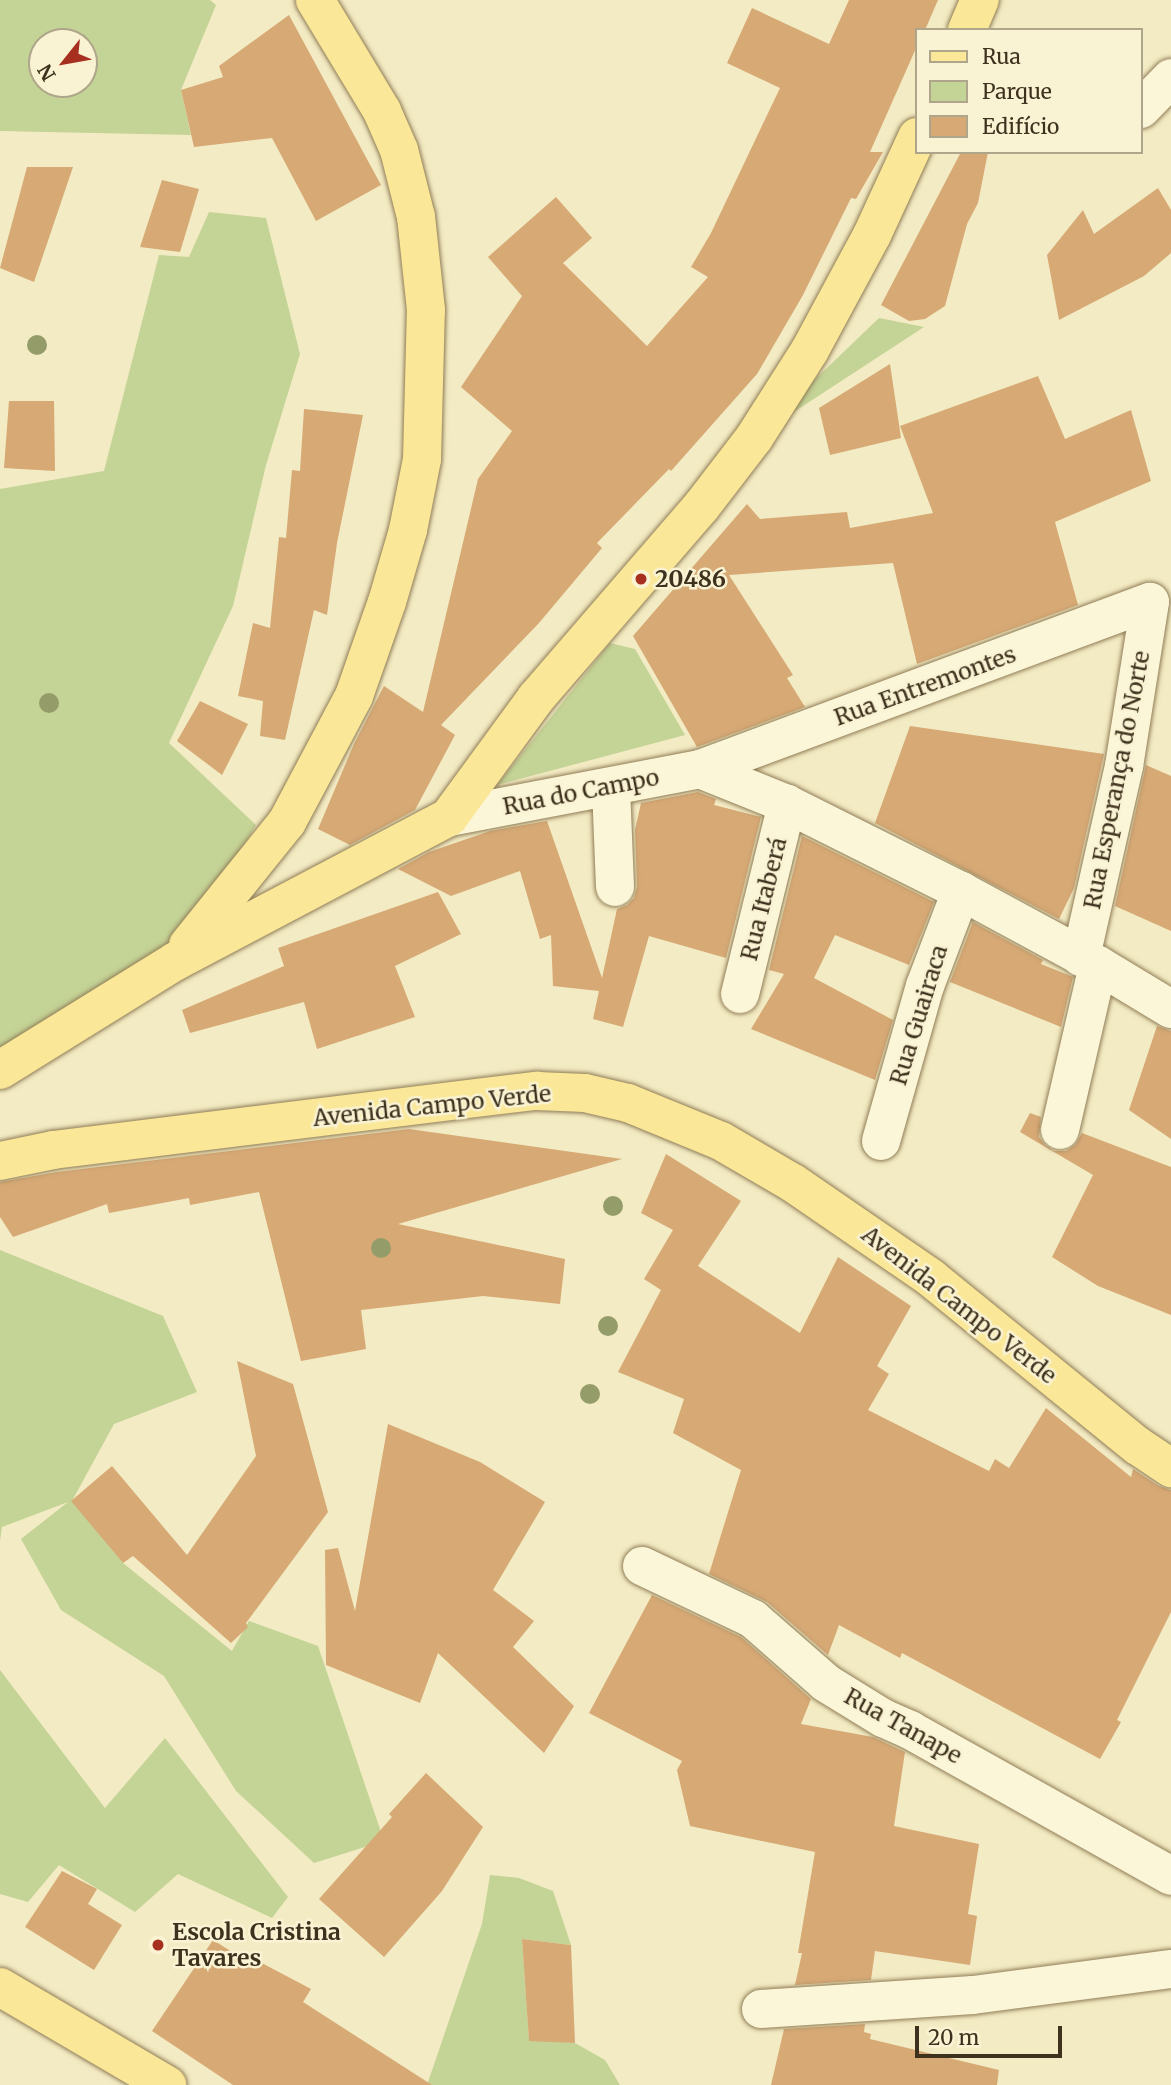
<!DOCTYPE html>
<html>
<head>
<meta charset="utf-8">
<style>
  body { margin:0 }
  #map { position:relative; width:1171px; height:2085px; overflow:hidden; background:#f3ebc3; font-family:Merriweather,serif }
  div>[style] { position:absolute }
  .green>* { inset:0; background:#c4d396 }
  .building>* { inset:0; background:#d6a975 }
  .roads { filter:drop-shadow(0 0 2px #907d57) drop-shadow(0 0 2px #907d57) }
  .minor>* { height:38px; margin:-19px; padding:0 19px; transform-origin:19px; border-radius:19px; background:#fcf6d8 }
  .major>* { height:38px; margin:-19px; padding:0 19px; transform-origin:19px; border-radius:19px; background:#fae798 }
  .trees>* { width:20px; height:20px; margin:-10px; border-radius:50%; background:#949d6a }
  .dots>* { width:19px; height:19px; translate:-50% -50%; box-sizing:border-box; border:4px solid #f9f3d4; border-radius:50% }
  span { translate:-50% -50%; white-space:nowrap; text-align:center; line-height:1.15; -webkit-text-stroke:5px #f9f3d4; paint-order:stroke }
  .poi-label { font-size:23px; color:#3e311d; font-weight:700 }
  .left { translate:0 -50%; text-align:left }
  .street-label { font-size:23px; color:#3e311d }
  .legend { position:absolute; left:915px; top:28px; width:228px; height:126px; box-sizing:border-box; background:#f9f3d4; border:2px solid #aea58b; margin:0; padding:9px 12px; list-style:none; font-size:21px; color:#3e311d }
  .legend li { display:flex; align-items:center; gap:14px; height:35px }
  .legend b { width:35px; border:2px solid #aea58b }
  .north { position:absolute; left:28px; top:28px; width:70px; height:70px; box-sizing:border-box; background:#f9f3d4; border:2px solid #aea58b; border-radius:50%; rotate:239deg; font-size:19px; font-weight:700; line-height:28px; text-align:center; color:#3e311d }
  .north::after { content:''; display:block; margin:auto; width:24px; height:32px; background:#a72f20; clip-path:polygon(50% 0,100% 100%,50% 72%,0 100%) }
  .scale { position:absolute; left:915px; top:2026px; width:147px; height:32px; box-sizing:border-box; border:4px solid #3e311d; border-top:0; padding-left:9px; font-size:21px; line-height:24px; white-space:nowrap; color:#3e311d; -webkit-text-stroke:5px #f9f3d4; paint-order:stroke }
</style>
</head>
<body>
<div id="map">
  <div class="green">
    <div style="clip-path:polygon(evenodd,0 0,210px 0,216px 5px,181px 90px,191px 135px,0 131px,0 0,42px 42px,84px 42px,84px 84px,42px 84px,42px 42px)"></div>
    <div style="clip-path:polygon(209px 212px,266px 218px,300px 354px,266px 465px,233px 606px,169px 743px,256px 825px,182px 951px,0 1049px,0 489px,104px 471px,159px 255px,189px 257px)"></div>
    <div style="clip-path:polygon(879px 318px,924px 327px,754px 438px)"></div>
    <div style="clip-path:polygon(610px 643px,635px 649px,685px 735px,497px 785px)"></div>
    <div style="clip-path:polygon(0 1250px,163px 1316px,197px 1392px,114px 1424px,72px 1501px,123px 1563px,232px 1651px,249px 1621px,318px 1646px,384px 1841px,314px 1863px,236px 1791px,164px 1676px,61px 1610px,21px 1539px,68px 1502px,2px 1527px,0 1541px)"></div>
    <div style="clip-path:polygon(0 1670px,105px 1808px,165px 1738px,288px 1897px,272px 1918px,178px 1874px,135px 1912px,59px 1865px,28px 1902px,0 1894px)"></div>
    <div style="clip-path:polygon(490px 1875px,519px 1878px,553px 1891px,571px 1945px,522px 1939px,529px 2040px,575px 2043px,605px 2060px,620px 2085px,427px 2085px,482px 1924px)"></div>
  </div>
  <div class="building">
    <div style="clip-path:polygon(849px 0,938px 0,925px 30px,917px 30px,917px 46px,870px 152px,883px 152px,856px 199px,851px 198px,803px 295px,757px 374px,671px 471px,669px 469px,597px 543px,602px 548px,539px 623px,441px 725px,455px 735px,415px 810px,350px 845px,318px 829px,354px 744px,384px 686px,423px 712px,478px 479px,512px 431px,461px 387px,522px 296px,488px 257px,556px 197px,592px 238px,563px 263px,647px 346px,708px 277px,691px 267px,711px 233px,780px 88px,727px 63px,752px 8px,829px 44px)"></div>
    <div style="clip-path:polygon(289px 15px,381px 185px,316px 221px,272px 138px,194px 147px,181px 90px,223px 77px,219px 66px)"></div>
    <div style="clip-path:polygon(961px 152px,988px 152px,978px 203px,967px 224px,945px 306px,925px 319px,909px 321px,881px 305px)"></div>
    <div style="clip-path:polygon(27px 167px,73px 167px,34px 282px,0 268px)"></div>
    <div style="clip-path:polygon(162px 180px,199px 189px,180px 252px,140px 247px)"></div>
    <div style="clip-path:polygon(1158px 188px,1171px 210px,1171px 253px,1144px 276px,1059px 320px,1047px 255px,1083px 210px,1094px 234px)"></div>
    <div style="clip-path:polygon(890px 364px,901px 438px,830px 455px,819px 408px)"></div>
    <div style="clip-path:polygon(1038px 376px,1065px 439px,1131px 410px,1151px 481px,1055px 522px,1078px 605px,917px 664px,893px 563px,729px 575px,793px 675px,787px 678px,805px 707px,697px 747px,633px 636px,747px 504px,760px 519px,847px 512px,850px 528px,933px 513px,900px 426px)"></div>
    <div style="clip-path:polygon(9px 401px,54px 401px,55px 471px,4px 468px)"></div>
    <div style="clip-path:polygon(304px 409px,363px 415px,337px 543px,327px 615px,314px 610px,285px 740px,260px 736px,263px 701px,238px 696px,253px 623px,270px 628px,279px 537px,286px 538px,292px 470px,300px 471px)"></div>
    <div style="clip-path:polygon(200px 701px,248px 724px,222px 775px,177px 741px)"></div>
    <div style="clip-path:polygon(910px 726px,1104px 754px,1074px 888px,1059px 919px,875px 823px)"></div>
    <div style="clip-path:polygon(1146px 765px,1171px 776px,1171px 931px,1115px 906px)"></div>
    <div style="clip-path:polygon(698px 792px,716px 799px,714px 805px,761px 817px,726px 958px,649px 936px,623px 1027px,593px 1019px,599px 991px,553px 986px,551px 935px,540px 939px,520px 871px,451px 896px,398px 869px,429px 852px,490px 831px,547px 821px,602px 978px,617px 909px,627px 905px,634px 898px,637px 887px,635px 830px,641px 803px)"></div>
    <div style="clip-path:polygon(802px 836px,934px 902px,909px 965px,835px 935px,814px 978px,893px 1020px,875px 1080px,751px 1029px,784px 974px,769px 970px)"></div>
    <div style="clip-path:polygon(438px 892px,461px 934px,395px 966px,415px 1017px,317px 1049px,304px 1002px,190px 1033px,182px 1010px,284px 966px,278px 948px)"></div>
    <div style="clip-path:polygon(973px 922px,1043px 960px,1041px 964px,1073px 977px,1061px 1027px,950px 982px)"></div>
    <div style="clip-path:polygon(1157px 1026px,1171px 1031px,1171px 1139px,1129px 1110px)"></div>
    <div style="clip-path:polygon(1030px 1113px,1041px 1117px,1039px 1137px,1045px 1145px,1054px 1151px,1066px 1151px,1075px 1145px,1082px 1133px,1171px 1167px,1171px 1315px,1098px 1286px,1052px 1257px,1093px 1175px,1020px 1132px)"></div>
    <div style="clip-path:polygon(409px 1129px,622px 1159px,398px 1224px,565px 1259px,560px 1304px,483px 1296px,361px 1310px,366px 1349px,301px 1361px,259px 1192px,190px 1205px,189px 1198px,109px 1213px,107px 1204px,13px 1237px,0 1217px,0 1182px,57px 1172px)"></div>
    <div style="clip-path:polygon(666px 1154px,741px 1201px,698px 1266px,800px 1333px,838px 1257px,911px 1306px,877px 1366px,889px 1374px,868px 1410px,989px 1471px,995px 1459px,1009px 1468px,1046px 1408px,1131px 1477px,1133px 1469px,1159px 1486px,1171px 1490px,1171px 1612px,1117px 1720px,1121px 1722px,1100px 1759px,902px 1653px,900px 1658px,839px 1625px,828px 1655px,767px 1602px,709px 1574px,741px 1470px,673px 1433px,684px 1399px,618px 1372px,661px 1290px,644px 1279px,673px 1230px,641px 1213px)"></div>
    <div style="clip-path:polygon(237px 1361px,293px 1384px,328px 1512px,246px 1623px,248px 1627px,231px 1643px,133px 1556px,123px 1563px,71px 1501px,112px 1466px,187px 1555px,256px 1456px)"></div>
    <div style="clip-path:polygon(388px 1424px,480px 1462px,545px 1502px,493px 1590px,534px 1621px,513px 1647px,574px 1706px,544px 1753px,438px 1653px,420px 1703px,326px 1665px,325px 1550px,338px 1548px,355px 1611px)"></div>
    <div style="clip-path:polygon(652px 1595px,741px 1637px,811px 1699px,801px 1724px,873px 1737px,905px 1752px,894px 1826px,979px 1844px,968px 1914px,977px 1916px,970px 1965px,875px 1951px,871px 1980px,795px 1985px,802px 1953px,798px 1953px,815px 1852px,690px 1826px,677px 1770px,682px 1761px,589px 1713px)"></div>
    <div style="clip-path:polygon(426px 1773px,483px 1827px,442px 1891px,384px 1957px,319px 1899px,392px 1817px,389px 1814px)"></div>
    <div style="clip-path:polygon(62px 1871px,97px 1889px,88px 1904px,122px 1925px,94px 1970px,25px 1927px)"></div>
    <div style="clip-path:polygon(522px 1939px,571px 1945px,575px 2043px,529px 2041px)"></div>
    <div style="clip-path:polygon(213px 1940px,256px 1967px,258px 1961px,311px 1989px,303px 2002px,432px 2085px,233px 2085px,152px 2031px)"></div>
    <div style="clip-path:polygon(865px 2024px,864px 2032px,871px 2034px,870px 2039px,999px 2070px,997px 2085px,771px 2085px,784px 2029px)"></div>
  </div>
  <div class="roads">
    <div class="minor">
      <div style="left:1141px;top:109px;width:43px;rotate:-45.9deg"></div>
      <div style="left:700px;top:769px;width:480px;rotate:-20.4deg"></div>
      <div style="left:1150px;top:602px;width:166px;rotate:99deg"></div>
      <div style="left:1124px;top:766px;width:196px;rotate:102.7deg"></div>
      <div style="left:611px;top:787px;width:100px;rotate:87.7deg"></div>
      <div style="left:449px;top:817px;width:256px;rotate:-10.8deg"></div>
      <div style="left:700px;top:769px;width:94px;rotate:21.9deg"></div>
      <div style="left:787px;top:804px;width:195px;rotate:26.6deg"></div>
      <div style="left:961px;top:891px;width:156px;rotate:28.4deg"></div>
      <div style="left:1098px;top:965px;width:85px;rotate:31.1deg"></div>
      <div style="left:740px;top:994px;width:196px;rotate:-76.1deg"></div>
      <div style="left:1060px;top:1130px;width:169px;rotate:-77deg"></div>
      <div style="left:881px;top:1141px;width:161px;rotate:-74.2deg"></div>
      <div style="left:925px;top:986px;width:102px;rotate:-69.2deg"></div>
      <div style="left:642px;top:1566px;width:123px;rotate:25.5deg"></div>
      <div style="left:753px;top:1619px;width:97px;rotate:41.2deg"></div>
      <div style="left:826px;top:1683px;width:67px;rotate:31.6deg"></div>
      <div style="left:883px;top:1718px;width:30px;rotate:24deg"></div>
      <div style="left:910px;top:1730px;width:299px;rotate:29.2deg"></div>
      <div style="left:761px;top:2009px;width:212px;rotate:-3.8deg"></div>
      <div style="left:973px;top:1995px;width:200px;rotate:-7.5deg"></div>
    </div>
    <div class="major">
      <div style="left:967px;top:30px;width:33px;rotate:-67deg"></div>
      <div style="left:188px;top:945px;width:158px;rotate:-51.2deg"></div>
      <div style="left:287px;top:822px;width:143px;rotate:-62deg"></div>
      <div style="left:354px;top:696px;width:100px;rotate:-70.7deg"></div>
      <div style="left:387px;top:602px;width:75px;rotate:-73.7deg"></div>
      <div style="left:408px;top:530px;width:72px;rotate:-78.8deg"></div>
      <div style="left:422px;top:459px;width:149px;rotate:-88.5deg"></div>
      <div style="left:426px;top:310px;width:94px;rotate:-96.1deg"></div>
      <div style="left:416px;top:217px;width:69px;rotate:-104.2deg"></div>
      <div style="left:399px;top:150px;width:43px;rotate:-113.6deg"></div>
      <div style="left:382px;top:111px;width:130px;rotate:-121.1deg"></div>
      <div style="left:0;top:1070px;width:207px;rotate:-31.8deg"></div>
      <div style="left:176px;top:961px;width:309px;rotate:-27.8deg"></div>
      <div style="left:449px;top:817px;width:147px;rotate:-53.8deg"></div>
      <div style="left:536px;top:698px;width:252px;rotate:-49.2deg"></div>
      <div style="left:701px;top:507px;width:87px;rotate:-52.5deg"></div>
      <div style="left:754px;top:438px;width:104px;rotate:-57.5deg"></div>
      <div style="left:810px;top:350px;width:131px;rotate:-61.7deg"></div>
      <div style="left:872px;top:235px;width:108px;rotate:-65.3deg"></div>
      <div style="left:0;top:1161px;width:54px;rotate:-11.7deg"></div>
      <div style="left:53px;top:1150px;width:488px;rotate:-7deg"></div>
      <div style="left:537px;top:1091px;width:48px;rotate:2.4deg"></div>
      <div style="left:585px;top:1093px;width:44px;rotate:13.1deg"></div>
      <div style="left:628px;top:1103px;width:100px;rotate:22.2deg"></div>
      <div style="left:721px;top:1141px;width:83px;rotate:30.3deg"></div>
      <div style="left:793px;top:1183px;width:168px;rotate:34.5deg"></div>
      <div style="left:931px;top:1278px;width:267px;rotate:39.1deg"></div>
      <div style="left:1138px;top:1446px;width:40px;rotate:34deg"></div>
      <div style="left:0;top:1987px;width:194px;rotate:30.4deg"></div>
    </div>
  </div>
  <div class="trees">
    <div style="left:37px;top:345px"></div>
    <div style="left:49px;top:703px"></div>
    <div style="left:613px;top:1206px"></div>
    <div style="left:381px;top:1248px"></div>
    <div style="left:608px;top:1326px"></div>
    <div style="left:590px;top:1394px"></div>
  </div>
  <div class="dots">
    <div style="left:641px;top:579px;background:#a72f20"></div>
    <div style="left:158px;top:1945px;background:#a72f20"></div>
  </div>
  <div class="poi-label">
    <span class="left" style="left:655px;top:579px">20486</span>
    <span class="left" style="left:172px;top:1945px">Escola Cristina<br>Tavares</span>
  </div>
  <div class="street-label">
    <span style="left:925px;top:686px;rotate:-20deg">Rua Entremontes</span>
    <span style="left:1117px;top:780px;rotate:-79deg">Rua Esperança do Norte</span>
    <span style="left:581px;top:792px;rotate:-11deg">Rua do Campo</span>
    <span style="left:764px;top:899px;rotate:-76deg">Rua Itaberá</span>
    <span style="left:919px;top:1015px;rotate:-73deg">Rua Guairaca</span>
    <span style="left:432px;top:1106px;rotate:-6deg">Avenida Campo Verde</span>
    <span style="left:959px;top:1305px;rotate:38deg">Avenida Campo Verde</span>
    <span style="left:903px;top:1726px;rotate:29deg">Rua Tanape</span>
  </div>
  <ul class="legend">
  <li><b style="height:9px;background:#fae798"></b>Rua</li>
  <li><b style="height:19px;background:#c4d396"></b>Parque</li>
  <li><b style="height:19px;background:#d6a975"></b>Edifício</li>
  </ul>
  <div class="north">N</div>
  <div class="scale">20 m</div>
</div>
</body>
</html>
